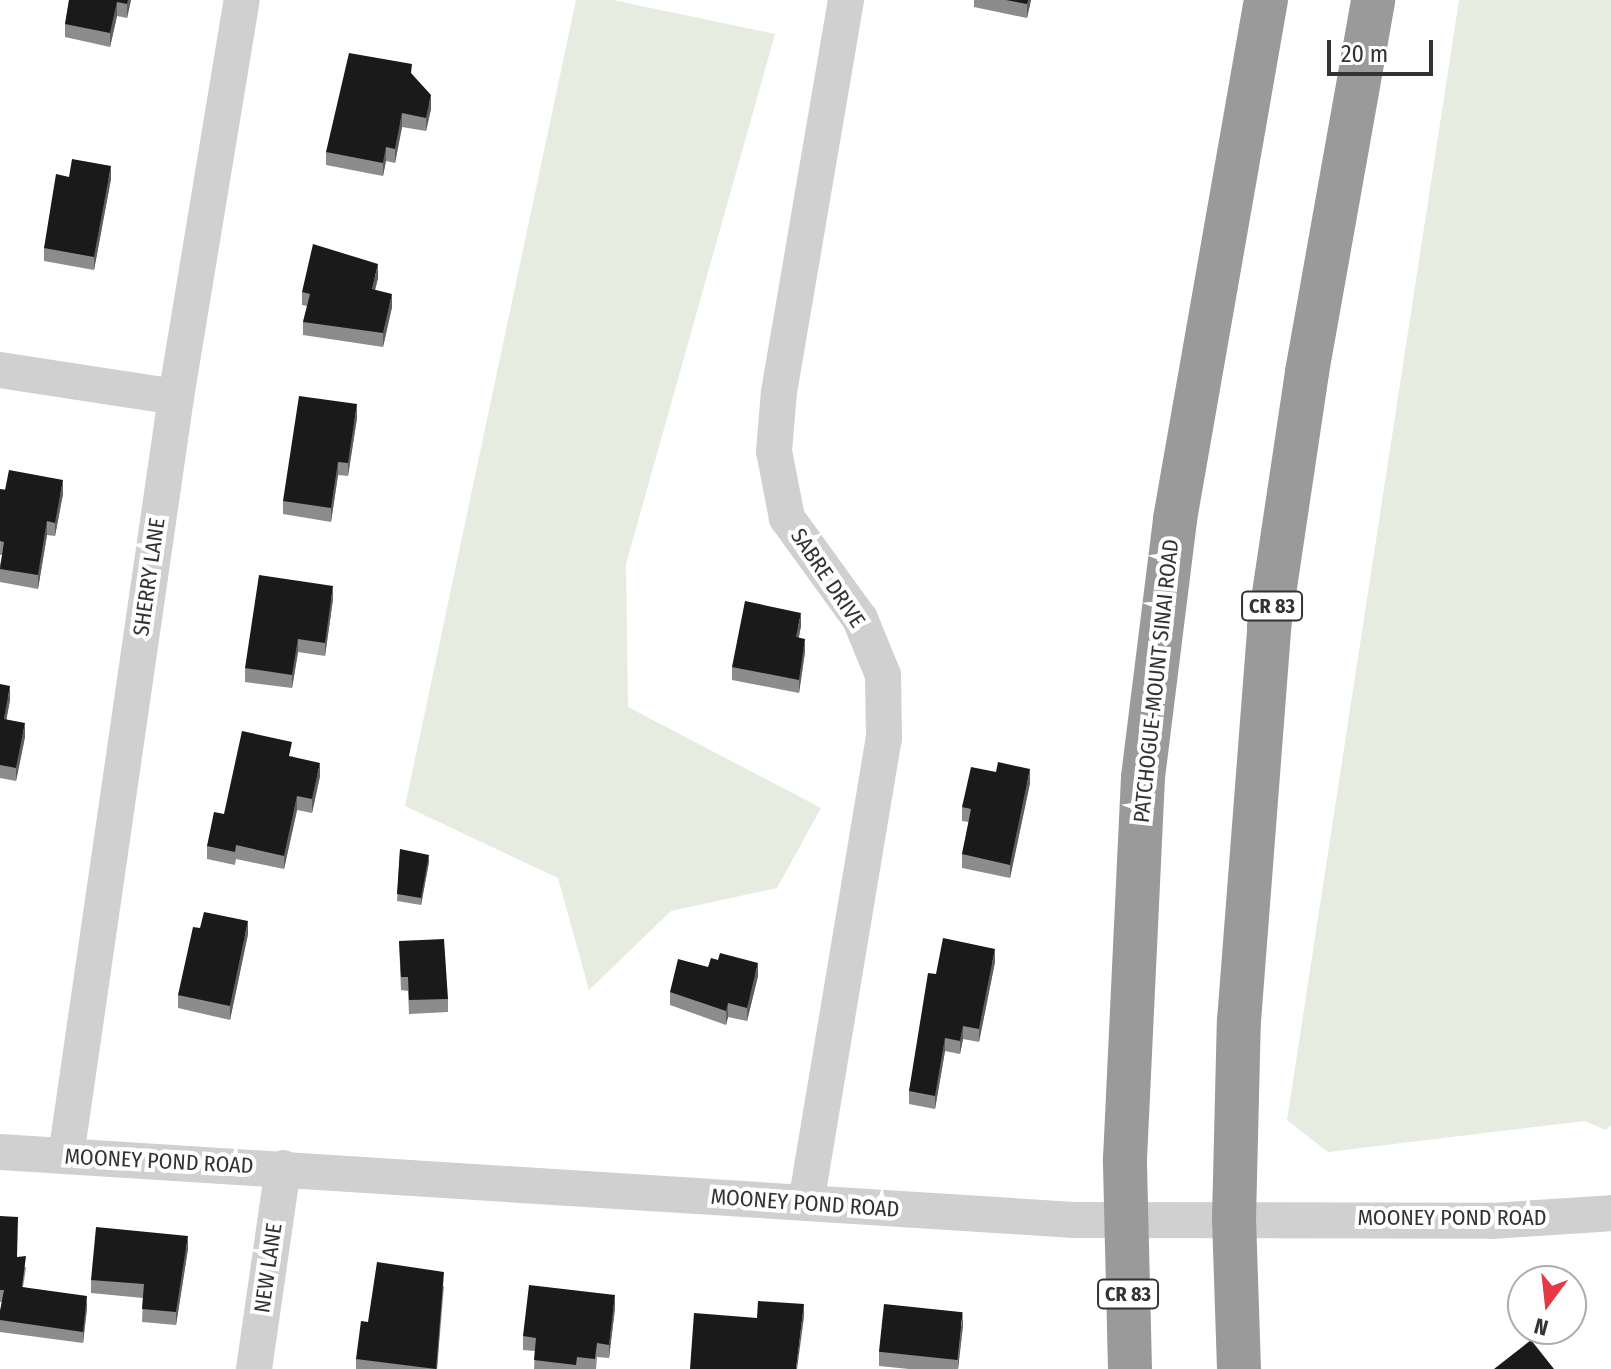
<!DOCTYPE html>
<html>
<head>
<meta charset="utf-8">
<style>
  body { margin:0 }
  #map { position:relative; width:1611px; height:1369px; overflow:hidden; background:#fff; font-family:"Fira Sans Condensed",sans-serif }
  div>[style] { position:absolute }
  .green>* { inset:0; background:#e6ecdf }
  .minor>* { height:36px; margin:-18px; padding:0 18px; transform-origin:18px; border-radius:18px; background:#d0d0d0 }
  .highway>* { height:44px; margin:-22px; padding:0 22px; transform-origin:22px; border-radius:22px; background:#9a9a9a }
  .wall>* { inset:0; background:#8c8c8c }
  .shaded-wall>* { inset:0; background:#5f5f5f }
  .building>* { inset:0; background:#1a1a1a; transform-origin:0 0 }
  span { translate:-50% -50%; white-space:nowrap; text-align:center; line-height:1.15; -webkit-text-stroke:8px #fff; paint-order:stroke }
  .shield-label span { padding:2px 6px; background:#fff; border:2px solid; border-radius:6px; -webkit-text-stroke-width:0 }
  .shield-label { font-size:20px; color:#333; font-weight:700 }
  .street-label { font-size:22px; color:#333 }
  .north { position:absolute; left:1507px; top:1265px; width:80px; height:80px; box-sizing:border-box; background:#fff; border:2px solid #adadad; border-radius:50%; rotate:195deg; font-size:22px; font-weight:700; line-height:32px; text-align:center; color:#333 }
  .north::after { content:''; display:block; margin:auto; width:28px; height:36px; background:#e63946; clip-path:polygon(50% 0,100% 100%,50% 72%,0 100%) }
  .scale { position:absolute; left:1327px; top:40px; width:106px; height:36px; box-sizing:border-box; border:4px solid #333; border-top:0; padding-left:10px; font-size:24px; line-height:28px; white-space:nowrap; color:#333; -webkit-text-stroke:6px #fff; paint-order:stroke }
</style>
</head>
<body>
<div id="map">
  <div class="green">
    <div style="clip-path:polygon(576px 0,613px 0,775px 34px,626px 564px,628px 707px,821px 808px,777px 888px,671px 911px,589px 990px,558px 878px,405px 806px)"></div>
    <div style="clip-path:polygon(1459px 0,1611px 0,1611px 1125px,1606px 1130px,1585px 1121px,1328px 1152px,1287px 1120px)"></div>
  </div>
  <div class="minor">
    <div style="left:0;top:370px;width:178px;rotate:8.7deg"></div>
    <div style="left:0;top:1152px;width:1076px;rotate:3.62deg"></div>
    <div style="left:1074px;top:1220px;width:418px;rotate:0.1deg"></div>
    <div style="left:1492px;top:1221px;width:119px;rotate:-3.8deg"></div>
    <div style="left:66px;top:1156px;width:767px;rotate:-81.75deg"></div>
    <div style="left:176px;top:397px;width:402px;rotate:-80.6deg"></div>
    <div style="left:806px;top:1203px;width:471px;rotate:-80.5deg"></div>
    <div style="left:884px;top:739px;width:64px;rotate:-90.9deg"></div>
    <div style="left:883px;top:675px;width:61px;rotate:-112.3deg"></div>
    <div style="left:860px;top:619px;width:125px;rotate:-125.9deg"></div>
    <div style="left:787px;top:518px;width:68px;rotate:-101deg"></div>
    <div style="left:774px;top:451px;width:59px;rotate:-85.2deg"></div>
    <div style="left:779px;top:392px;width:398px;rotate:-80.3deg"></div>
    <div style="left:254px;top:1369px;width:203px;rotate:-81.8deg"></div>
  </div>
  <div class="highway">
    <div style="left:1130px;top:1369px;width:210px;rotate:-91.4deg"></div>
    <div style="left:1125px;top:1159px;width:382px;rotate:-87.3deg"></div>
    <div style="left:1143px;top:777px;width:260px;rotate:-82.9deg"></div>
    <div style="left:1175px;top:519px;width:527px;rotate:-80.06deg"></div>
    <div style="left:1239px;top:1369px;width:150px;rotate:-91.9deg"></div>
    <div style="left:1234px;top:1219px;width:198px;rotate:-88.6deg"></div>
    <div style="left:1239px;top:1021px;width:395px;rotate:-85.6deg"></div>
    <div style="left:1269px;top:627px;width:258px;rotate:-81.5deg"></div>
    <div style="left:1307px;top:372px;width:378px;rotate:-79.9deg"></div>
  </div>
  <div class="wall">
    <div style="clip-path:polygon(69px 0,131px 0,127px 18px,117px 16px,110px 47px,65px 37px,65px 24px)"></div>
    <div style="clip-path:polygon(974px 0,1031px 0,1027px 18px,974px 7px)"></div>
    <div style="clip-path:polygon(412px 74px,431px 109px,426px 131px,402px 127px,395px 163px,386px 161px,383px 176px,326px 165px,326px 152px)"></div>
    <div style="clip-path:polygon(69px 177px,111px 179px,94px 270px,44px 261px,44px 248px)"></div>
    <div style="clip-path:polygon(378px 278px,375px 290px,392px 307px,383px 347px,303px 335px,303px 322px,307px 306px,302px 305px,302px 292px)"></div>
    <div style="clip-path:polygon(357px 418px,348px 476px,338px 475px,331px 522px,283px 514px,283px 501px)"></div>
    <div style="clip-path:polygon(0 489px,63px 494px,55px 536px,47px 535px,38px 589px,0 582px,0 565px,2px 555px,0 555px)"></div>
    <div style="clip-path:polygon(333px 599px,325px 656px,298px 652px,292px 688px,245px 682px,245px 668px)"></div>
    <div style="clip-path:polygon(801px 626px,799px 637px,805px 652px,799px 693px,732px 680px,732px 667px)"></div>
    <div style="clip-path:polygon(0 684px,10px 700px,6px 720px,25px 737px,16px 781px,0 778px)"></div>
    <div style="clip-path:polygon(292px 756px,320px 776px,312px 813px,297px 810px,284px 869px,236px 859px,235px 865px,207px 859px,207px 846px,224px 814px)"></div>
    <div style="clip-path:polygon(1030px 783px,1010px 878px,962px 868px,962px 854px,969px 822px,962px 821px,962px 807px)"></div>
    <div style="clip-path:polygon(400px 849px,429px 862px,421px 905px,397px 901px)"></div>
    <div style="clip-path:polygon(248px 934px,230px 1020px,178px 1008px,178px 995px)"></div>
    <div style="clip-path:polygon(399px 941px,448px 999px,448px 1012px,409px 1014px,408px 991px,401px 990px)"></div>
    <div style="clip-path:polygon(995px 962px,979px 1042px,963px 1039px,960px 1054px,945px 1051px,935px 1109px,909px 1104px,909px 1091px,936px 974px)"></div>
    <div style="clip-path:polygon(708px 967px,758px 976px,747px 1021px,728px 1017px,726px 1025px,670px 1005px,670px 992px)"></div>
    <div style="clip-path:polygon(0 1216px,17px 1257px,26px 1268px,23px 1287px,87px 1308px,83px 1343px,0 1332px,0 1311px,2px 1302px,0 1302px)"></div>
    <div style="clip-path:polygon(188px 1249px,176px 1325px,142px 1322px,143px 1298px,91px 1293px,91px 1280px)"></div>
    <div style="clip-path:polygon(444px 1286px,437px 1369px,356px 1369px,356px 1359px,368px 1322px)"></div>
    <div style="clip-path:polygon(615px 1308px,609px 1358px,597px 1357px,596px 1369px,534px 1369px,535px 1351px,523px 1350px,523px 1336px)"></div>
    <div style="clip-path:polygon(963px 1325px,958px 1369px,909px 1369px,879px 1366px,879px 1352px)"></div>
  </div>
  <div class="shaded-wall">
    <div style="clip-path:polygon(128px 0,131px 0,127px 18px,127px 4px)"></div>
    <div style="clip-path:polygon(1028px 0,1031px 0,1027px 18px,1027px 4px)"></div>
    <div style="clip-path:polygon(117px 2px,117px 16px,110px 47px,110px 33px)"></div>
    <div style="clip-path:polygon(431px 95px,431px 109px,426px 131px,426px 118px)"></div>
    <div style="clip-path:polygon(402px 113px,402px 127px,395px 163px,395px 149px)"></div>
    <div style="clip-path:polygon(386px 147px,386px 161px,383px 176px,383px 163px)"></div>
    <div style="clip-path:polygon(111px 166px,111px 179px,94px 270px,94px 257px)"></div>
    <div style="clip-path:polygon(378px 264px,378px 278px,372px 302px,372px 289px)"></div>
    <div style="clip-path:polygon(392px 294px,392px 307px,383px 347px,383px 333px)"></div>
    <div style="clip-path:polygon(357px 404px,357px 418px,348px 476px,348px 463px)"></div>
    <div style="clip-path:polygon(338px 462px,338px 475px,331px 522px,331px 508px)"></div>
    <div style="clip-path:polygon(63px 480px,63px 494px,55px 536px,55px 523px)"></div>
    <div style="clip-path:polygon(47px 521px,47px 535px,38px 589px,38px 575px)"></div>
    <div style="clip-path:polygon(333px 586px,333px 599px,325px 656px,325px 643px)"></div>
    <div style="clip-path:polygon(801px 613px,801px 626px,796px 650px,796px 637px)"></div>
    <div style="clip-path:polygon(298px 639px,298px 652px,292px 688px,292px 675px)"></div>
    <div style="clip-path:polygon(805px 639px,805px 652px,799px 693px,799px 680px)"></div>
    <div style="clip-path:polygon(10px 686px,10px 700px,4px 733px,4px 719px)"></div>
    <div style="clip-path:polygon(25px 723px,25px 737px,16px 781px,16px 768px)"></div>
    <div style="clip-path:polygon(320px 763px,320px 776px,312px 813px,312px 799px)"></div>
    <div style="clip-path:polygon(1030px 769px,1030px 783px,1010px 878px,1010px 865px)"></div>
    <div style="clip-path:polygon(297px 796px,297px 810px,284px 869px,284px 856px)"></div>
    <div style="clip-path:polygon(429px 855px,429px 862px,421px 905px,421px 898px)"></div>
    <div style="clip-path:polygon(248px 921px,248px 934px,230px 1020px,230px 1006px)"></div>
    <div style="clip-path:polygon(995px 949px,995px 962px,979px 1042px,979px 1029px)"></div>
    <div style="clip-path:polygon(758px 963px,758px 976px,747px 1021px,747px 1008px)"></div>
    <div style="clip-path:polygon(728px 1003px,728px 1017px,726px 1025px,726px 1011px)"></div>
    <div style="clip-path:polygon(963px 1026px,963px 1039px,960px 1054px,960px 1041px)"></div>
    <div style="clip-path:polygon(945px 1038px,945px 1051px,935px 1109px,935px 1096px)"></div>
    <div style="clip-path:polygon(188px 1236px,188px 1249px,176px 1325px,176px 1312px)"></div>
    <div style="clip-path:polygon(444px 1272px,437px 1369px,436px 1369px)"></div>
    <div style="clip-path:polygon(615px 1295px,615px 1308px,609px 1358px,609px 1345px)"></div>
    <div style="clip-path:polygon(87px 1296px,87px 1308px,83px 1343px,83px 1332px)"></div>
    <div style="clip-path:polygon(804px 1304px,804px 1317px,797px 1369px,796px 1369px)"></div>
    <div style="clip-path:polygon(963px 1312px,963px 1325px,958px 1369px,958px 1361px)"></div>
  </div>
  <div class="building">
    <div style="clip-path:polygon(69px 0,128px 0,127px 4px,117px 2px,110px 33px,65px 24px)"></div>
    <div style="clip-path:polygon(1006px 0,1028px 0,1027px 4px)"></div>
    <div style="clip-path:polygon(349px 53px,412px 64px,411px 73px,431px 95px,426px 118px,402px 113px,395px 149px,386px 147px,383px 163px,326px 152px)"></div>
    <div style="clip-path:polygon(72px 159px,111px 166px,94px 257px,44px 248px,56px 174px,69px 177px)"></div>
    <div style="clip-path:polygon(313px 244px,378px 264px,372px 289px,392px 294px,383px 333px,303px 322px,310px 294px,302px 292px)"></div>
    <div style="clip-path:polygon(299px 396px,357px 404px,348px 463px,338px 462px,331px 508px,283px 501px)"></div>
    <div style="clip-path:polygon(9px 470px,63px 480px,55px 523px,47px 521px,38px 575px,0 569px,4px 542px,0 541px,0 489px,5px 490px)"></div>
    <div style="clip-path:polygon(259px 575px,333px 586px,325px 643px,298px 639px,292px 675px,245px 668px)"></div>
    <div style="clip-path:polygon(745px 601px,801px 613px,796px 637px,805px 639px,799px 680px,732px 667px)"></div>
    <div style="clip-path:polygon(0 684px,10px 686px,4px 719px,25px 723px,16px 768px,0 765px)"></div>
    <div style="clip-path:polygon(242px 731px,292px 742px,289px 756px,320px 763px,312px 799px,297px 796px,284px 856px,236px 845px,235px 852px,207px 846px,214px 812px,224px 814px)"></div>
    <div style="clip-path:polygon(998px 762px,1030px 769px,1010px 865px,962px 854px,971px 809px,962px 807px,971px 767px,996px 772px)"></div>
    <div style="clip-path:polygon(400px 849px,429px 855px,421px 898px,397px 894px)"></div>
    <div style="clip-path:polygon(204px 912px,248px 921px,230px 1006px,178px 995px,193px 927px,200px 928px)"></div>
    <div style="clip-path:polygon(943px 938px,995px 949px,979px 1029px,963px 1026px,960px 1041px,945px 1038px,935px 1096px,909px 1091px,928px 973px,936px 974px)"></div>
    <div style="clip-path:polygon(444px 939px,448px 999px,409px 1000px,408px 977px,401px 977px,399px 941px)"></div>
    <div style="clip-path:polygon(720px 953px,758px 963px,747px 1008px,728px 1003px,726px 1011px,670px 992px,678px 959px,708px 967px,711px 958px,718px 960px)"></div>
    <div style="clip-path:polygon(0 1216px,18px 1217px,17px 1257px,26px 1256px,22px 1287px,87px 1296px,83px 1332px,0 1320px,0 1311px,4px 1290px,0 1290px)"></div>
    <div style="clip-path:polygon(96px 1227px,188px 1236px,176px 1312px,142px 1309px,144px 1284px,91px 1280px)"></div>
    <div style="clip-path:polygon(377px 1262px,444px 1272px,436px 1369px,356px 1359px,361px 1321px,368px 1322px)"></div>
    <div style="clip-path:polygon(529px 1285px,615px 1295px,609px 1345px,597px 1343px,595px 1359px,577px 1357px,576px 1365px,534px 1360px,536px 1338px,523px 1336px)"></div>
    <div style="clip-path:polygon(758px 1301px,804px 1304px,796px 1369px,690px 1369px,694px 1313px,757px 1318px)"></div>
    <div style="left:884px;top:1304px;width:79px;height:48px;rotate:6deg"></div>
    <div style="clip-path:polygon(1531px 1340px,1554px 1369px,1494px 1369px)"></div>
  </div>
  <div class="shield-label">
    <span style="left:1272px;top:606px">CR 83</span>
    <span style="left:1128px;top:1294px">CR 83</span>
  </div>
  <div class="street-label">
    <span style="left:149px;top:577px;rotate:-82deg">SHERRY LANE</span>
    <span style="left:828px;top:578px;rotate:56deg">SABRE DRIVE</span>
    <span style="left:1156px;top:681px;rotate:-84deg">PATCHOGUE-MOUNT SINAI ROAD</span>
    <span style="left:159px;top:1161px;rotate:3deg">MOONEY POND ROAD</span>
    <span style="left:805px;top:1203px;rotate:4deg">MOONEY POND ROAD</span>
    <span style="left:1452px;top:1218px">MOONEY POND ROAD</span>
    <span style="left:268px;top:1268px;rotate:-82deg">NEW LANE</span>
  </div>
  <div class="north">N</div>
  <div class="scale">20 m</div>
</div>
</body>
</html>
